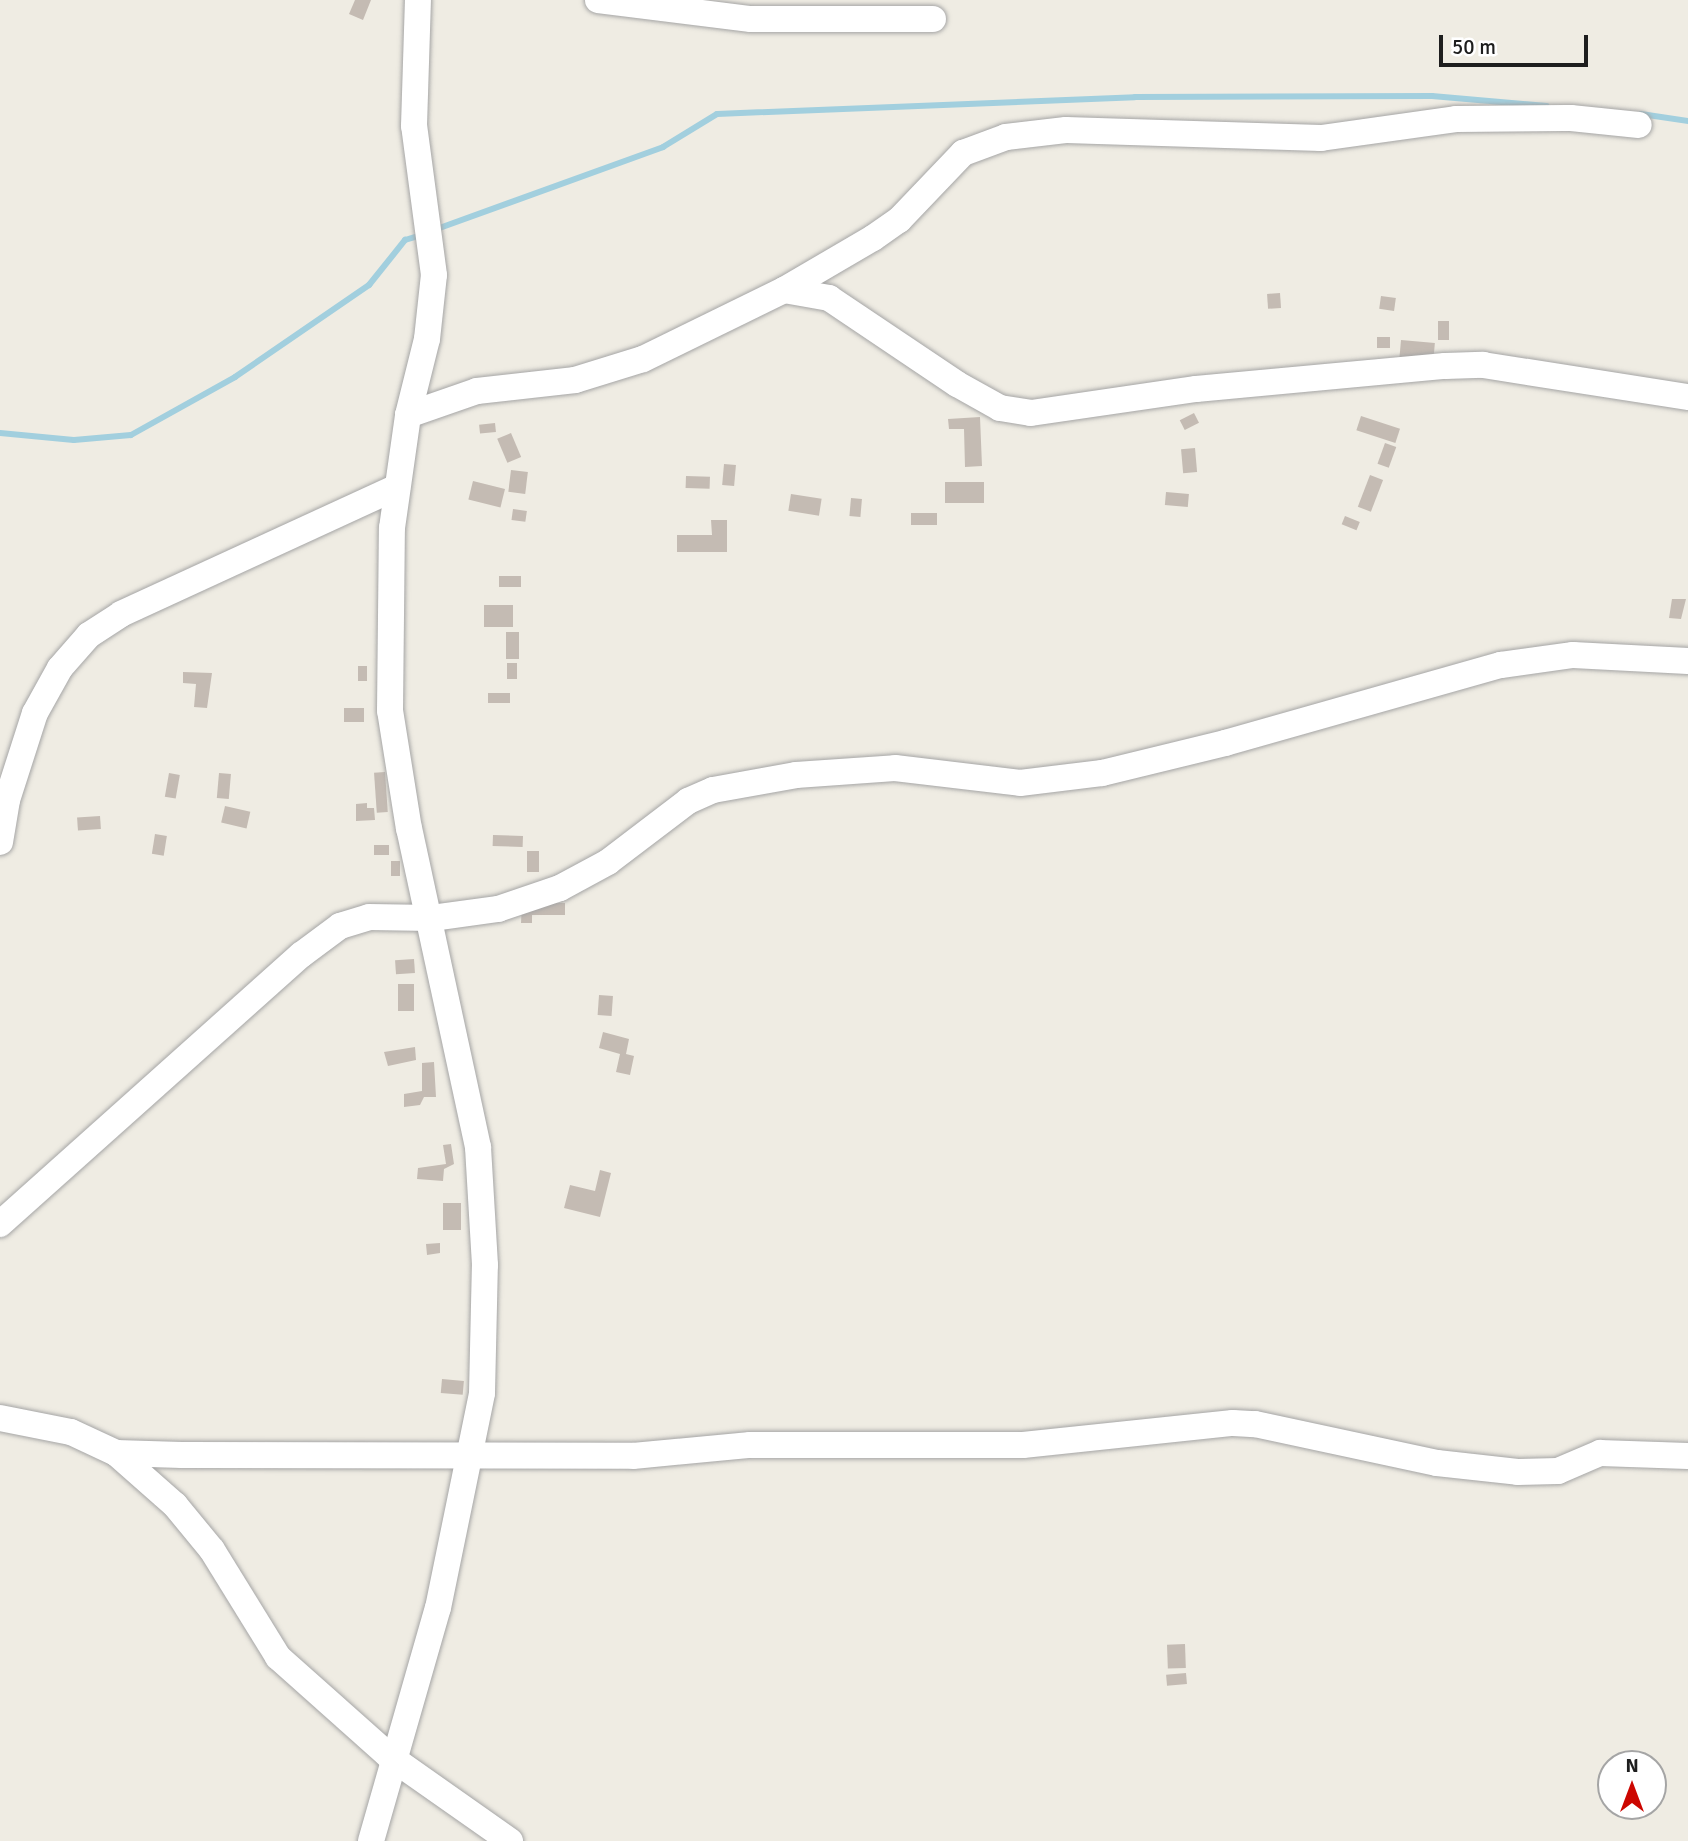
<!DOCTYPE html>
<html>
<head>
<meta charset="utf-8">
<style>
  body { margin:0 }
  #map { position:relative; width:1688px; height:1841px; overflow:hidden; background:#efece3; font-family:Signika,sans-serif }
  div>[style] { position:absolute }
  .stream>* { height:6px; margin:-3px; padding:0 3px; transform-origin:3px; border-radius:3px; background:#a2cfde }
  .building>* { inset:0; background:#c4bbb3; transform-origin:0 0 }
  .roads { filter:drop-shadow(0 0 2px #a5a5a5) drop-shadow(0 0 2px #a5a5a5) }
  .minor>* { height:26px; margin:-13px; padding:0 13px; transform-origin:13px; border-radius:13px; background:#fff }
  span { translate:-50% -50%; white-space:nowrap; text-align:center; line-height:1.15; -webkit-text-stroke:6px #fff; paint-order:stroke }
  .north { position:absolute; left:1597px; top:1750px; width:70px; height:70px; box-sizing:border-box; background:#fff; border:2px solid #a5a5a5; border-radius:50%; rotate:0deg; font-size:19px; font-weight:700; line-height:28px; text-align:center; color:#1e1e1e }
  .north::after { content:''; display:block; margin:auto; width:24px; height:32px; background:#cc0600; clip-path:polygon(50% 0,100% 100%,50% 72%,0 100%) }
  .scale { position:absolute; left:1439px; top:35px; width:149px; height:32px; box-sizing:border-box; border:4px solid #1e1e1e; border-top:0; padding-left:9px; font-size:21px; line-height:24px; white-space:nowrap; color:#1e1e1e; -webkit-text-stroke:5px #fff; paint-order:stroke }
</style>
</head>
<body>
<div id="map">
  <div class="stream">
    <div style="left:1641px;top:114px;width:48px;rotate:8.5deg"></div>
    <div style="left:434px;top:230px;width:244px;rotate:-19.9deg"></div>
    <div style="left:663px;top:147px;width:63px;rotate:-31.4deg"></div>
    <div style="left:717px;top:114px;width:418px;rotate:-2.3deg"></div>
    <div style="left:1135px;top:97px;width:297px;rotate:-0.2deg"></div>
    <div style="left:1432px;top:96px;width:115px;rotate:5deg"></div>
    <div style="left:0;top:433px;width:74px;rotate:5.4deg"></div>
    <div style="left:74px;top:440px;width:57px;rotate:-5deg"></div>
    <div style="left:131px;top:435px;width:119px;rotate:-29.1deg"></div>
    <div style="left:235px;top:377px;width:163px;rotate:-34.5deg"></div>
    <div style="left:369px;top:285px;width:58px;rotate:-51.3deg"></div>
    <div style="left:405px;top:240px;width:17px;rotate:-17deg"></div>
  </div>
  <div class="building">
    <div style="clip-path:polygon(355px 0,371px 0,363px 20px,349px 14px)"></div>
    <div style="left:1280px;top:293px;width:15px;height:13px;rotate:86deg"></div>
    <div style="left:1381px;top:296px;width:15px;height:13px;rotate:8deg"></div>
    <div style="left:1438px;top:321px;width:11px;height:19px"></div>
    <div style="left:1377px;top:337px;width:13px;height:11px"></div>
    <div style="left:1401px;top:340px;width:34px;height:18px;rotate:5deg"></div>
    <div style="left:1194px;top:413px;width:11px;height:16px;rotate:63deg"></div>
    <div style="left:1361px;top:416px;width:41px;height:15px;rotate:18deg"></div>
    <div style="clip-path:polygon(980px 417px,982px 466px,965px 467px,964px 429px,949px 429px,948px 419px)"></div>
    <div style="left:495px;top:423px;width:9px;height:16px;rotate:84deg"></div>
    <div style="left:511px;top:433px;width:26px;height:15px;rotate:67deg"></div>
    <div style="left:1385px;top:443px;width:12px;height:22px;rotate:20deg"></div>
    <div style="left:1195px;top:448px;width:24px;height:14px;rotate:85deg"></div>
    <div style="left:724px;top:464px;width:12px;height:21px;rotate:5deg"></div>
    <div style="left:511px;top:470px;width:17px;height:22px;rotate:7deg"></div>
    <div style="left:1370px;top:475px;width:14px;height:34px;rotate:21deg"></div>
    <div style="left:686px;top:476px;width:24px;height:12px;rotate:2deg"></div>
    <div style="left:473px;top:481px;width:33px;height:19px;rotate:14deg"></div>
    <div style="left:945px;top:482px;width:39px;height:21px"></div>
    <div style="left:1166px;top:492px;width:23px;height:13px;rotate:5deg"></div>
    <div style="left:791px;top:494px;width:31px;height:17px;rotate:9deg"></div>
    <div style="left:851px;top:498px;width:11px;height:18px;rotate:5deg"></div>
    <div style="left:513px;top:509px;width:14px;height:11px;rotate:8deg"></div>
    <div style="left:911px;top:513px;width:26px;height:12px"></div>
    <div style="left:1345px;top:516px;width:16px;height:9px;rotate:22deg"></div>
    <div style="clip-path:polygon(711px 520px,727px 520px,727px 552px,677px 552px,677px 535px,712px 535px)"></div>
    <div style="left:499px;top:576px;width:22px;height:11px"></div>
    <div style="clip-path:polygon(1672px 599px,1686px 599px,1681px 619px,1669px 618px)"></div>
    <div style="left:484px;top:605px;width:29px;height:22px"></div>
    <div style="left:506px;top:632px;width:13px;height:27px"></div>
    <div style="left:507px;top:663px;width:10px;height:16px"></div>
    <div style="left:358px;top:666px;width:9px;height:15px"></div>
    <div style="clip-path:polygon(183px 672px,212px 673px,207px 708px,194px 707px,196px 684px,183px 683px)"></div>
    <div style="left:488px;top:693px;width:22px;height:10px"></div>
    <div style="left:344px;top:708px;width:20px;height:14px"></div>
    <div style="left:385px;top:772px;width:40px;height:11px;rotate:86deg"></div>
    <div style="left:169px;top:773px;width:11px;height:24px;rotate:10deg"></div>
    <div style="left:219px;top:773px;width:12px;height:25px;rotate:5deg"></div>
    <div style="clip-path:polygon(367px 803px,367px 808px,374px 808px,375px 820px,356px 821px,356px 804px)"></div>
    <div style="left:225px;top:806px;width:26px;height:17px;rotate:13deg"></div>
    <div style="left:100px;top:816px;width:13px;height:23px;rotate:86deg"></div>
    <div style="left:155px;top:834px;width:12px;height:20px;rotate:9deg"></div>
    <div style="left:493px;top:835px;width:30px;height:11px;rotate:2deg"></div>
    <div style="left:374px;top:845px;width:15px;height:10px"></div>
    <div style="left:527px;top:851px;width:12px;height:21px"></div>
    <div style="left:391px;top:861px;width:9px;height:15px"></div>
    <div style="clip-path:polygon(522px 903px,565px 903px,565px 915px,532px 915px,532px 923px,521px 923px)"></div>
    <div style="left:414px;top:959px;width:14px;height:19px;rotate:86deg"></div>
    <div style="left:414px;top:984px;width:27px;height:16px;rotate:90deg"></div>
    <div style="left:599px;top:995px;width:14px;height:20px;rotate:4deg"></div>
    <div style="clip-path:polygon(603px 1032px,629px 1039px,626px 1054px,634px 1056px,630px 1075px,616px 1072px,620px 1054px,599px 1048px)"></div>
    <div style="clip-path:polygon(415px 1047px,416px 1060px,388px 1066px,384px 1052px)"></div>
    <div style="clip-path:polygon(434px 1062px,436px 1097px,424px 1097px,420px 1105px,404px 1107px,404px 1094px,422px 1091px,422px 1063px)"></div>
    <div style="clip-path:polygon(451px 1144px,454px 1164px,444px 1169px,443px 1181px,417px 1179px,418px 1168px,446px 1164px,443px 1145px)"></div>
    <div style="clip-path:polygon(600px 1170px,611px 1173px,600px 1217px,564px 1208px,570px 1185px,595px 1191px)"></div>
    <div style="left:443px;top:1203px;width:18px;height:27px"></div>
    <div style="clip-path:polygon(440px 1243px,440px 1253px,427px 1255px,426px 1244px)"></div>
    <div style="left:442px;top:1379px;width:22px;height:14px;rotate:5deg"></div>
    <div style="left:1185px;top:1644px;width:24px;height:18px;rotate:88deg"></div>
    <div style="left:1186px;top:1673px;width:11px;height:20px;rotate:85deg"></div>
  </div>
  <div class="roads">
    <div class="minor">
      <div style="left:598px;top:0;width:154px;rotate:7.1deg"></div>
      <div style="left:751px;top:19px;width:182px"></div>
      <div style="left:784px;top:290px;width:46px;rotate:10.1deg"></div>
      <div style="left:829px;top:298px;width:154px;rotate:33.9deg"></div>
      <div style="left:957px;top:384px;width:49px;rotate:29.2deg"></div>
      <div style="left:1000px;top:408px;width:31px;rotate:9deg"></div>
      <div style="left:1031px;top:413px;width:167px;rotate:-8.3deg"></div>
      <div style="left:1196px;top:389px;width:250px;rotate:-5.3deg"></div>
      <div style="left:1445px;top:366px;width:38px;rotate:-2deg"></div>
      <div style="left:1483px;top:365px;width:207px;rotate:8.9deg"></div>
      <div style="left:408px;top:415px;width:73px;rotate:-19.2deg"></div>
      <div style="left:477px;top:391px;width:99px;rotate:-6.4deg"></div>
      <div style="left:575px;top:380px;width:71px;rotate:-17.2deg"></div>
      <div style="left:643px;top:359px;width:157px;rotate:-26.1deg"></div>
      <div style="left:784px;top:290px;width:103px;rotate:-30.3deg"></div>
      <div style="left:873px;top:238px;width:32px;rotate:-35deg"></div>
      <div style="left:899px;top:220px;width:93px;rotate:-46.3deg"></div>
      <div style="left:963px;top:153px;width:46px;rotate:-20.4deg"></div>
      <div style="left:1006px;top:137px;width:60px;rotate:-6.7deg"></div>
      <div style="left:1066px;top:130px;width:255px;rotate:1.8deg"></div>
      <div style="left:1321px;top:138px;width:136px;rotate:-8deg"></div>
      <div style="left:1456px;top:119px;width:115px;rotate:-0.5deg"></div>
      <div style="left:1571px;top:118px;width:68px;rotate:5.9deg"></div>
      <div style="left:0;top:842px;width:43px;rotate:-80.5deg"></div>
      <div style="left:7px;top:800px;width:91px;rotate:-72.2deg"></div>
      <div style="left:35px;top:713px;width:51px;rotate:-60.9deg"></div>
      <div style="left:60px;top:668px;width:44px;rotate:-48.7deg"></div>
      <div style="left:89px;top:635px;width:38px;rotate:-33deg"></div>
      <div style="left:121px;top:614px;width:304px;rotate:-24.7deg"></div>
      <div style="left:0;top:1224px;width:404px;rotate:-41.8deg"></div>
      <div style="left:301px;top:955px;width:49px;rotate:-36.6deg"></div>
      <div style="left:340px;top:926px;width:30px;rotate:-17deg"></div>
      <div style="left:369px;top:917px;width:63px;rotate:0.9deg"></div>
      <div style="left:432px;top:918px;width:67px;rotate:-7.8deg"></div>
      <div style="left:498px;top:909px;width:65px;rotate:-18.7deg"></div>
      <div style="left:560px;top:888px;width:55px;rotate:-28.4deg"></div>
      <div style="left:608px;top:862px;width:101px;rotate:-37.3deg"></div>
      <div style="left:688px;top:801px;width:27px;rotate:-24deg"></div>
      <div style="left:713px;top:790px;width:84px;rotate:-10.2deg"></div>
      <div style="left:796px;top:775px;width:99px;rotate:-4deg"></div>
      <div style="left:895px;top:768px;width:126px;rotate:6.8deg"></div>
      <div style="left:1020px;top:783px;width:83px;rotate:-7deg"></div>
      <div style="left:1102px;top:773px;width:127px;rotate:-13.7deg"></div>
      <div style="left:1225px;top:743px;width:287px;rotate:-15.8deg"></div>
      <div style="left:1501px;top:665px;width:73px;rotate:-7.9deg"></div>
      <div style="left:1573px;top:655px;width:115px;rotate:3deg"></div>
      <div style="left:0;top:1418px;width:72px;rotate:11.2deg"></div>
      <div style="left:71px;top:1432px;width:50px;rotate:25deg"></div>
      <div style="left:116px;top:1453px;width:66px;rotate:1.7deg"></div>
      <div style="left:182px;top:1455px;width:451px;rotate:0.1deg"></div>
      <div style="left:633px;top:1456px;width:118px;rotate:-5.4deg"></div>
      <div style="left:750px;top:1445px;width:273px"></div>
      <div style="left:1023px;top:1445px;width:211px;rotate:-6deg"></div>
      <div style="left:1233px;top:1423px;width:22px;rotate:3deg"></div>
      <div style="left:1255px;top:1424px;width:186px;rotate:12.1deg"></div>
      <div style="left:1437px;top:1463px;width:81px;rotate:6.3deg"></div>
      <div style="left:1518px;top:1472px;width:40px;rotate:-1.4deg"></div>
      <div style="left:1558px;top:1471px;width:46px;rotate:-23.2deg"></div>
      <div style="left:1600px;top:1453px;width:88px;rotate:2deg"></div>
      <div style="left:116px;top:1453px;width:79px;rotate:41.4deg"></div>
      <div style="left:175px;top:1505px;width:58px;rotate:50.6deg"></div>
      <div style="left:212px;top:1550px;width:126px;rotate:58.3deg"></div>
      <div style="left:278px;top:1657px;width:149px;rotate:41.7deg"></div>
      <div style="left:389px;top:1756px;width:148px;rotate:35.1deg"></div>
      <div style="left:371px;top:1841px;width:242px;rotate:-74deg"></div>
      <div style="left:438px;top:1608px;width:219px;rotate:-78.4deg"></div>
      <div style="left:482px;top:1393px;width:128px;rotate:-88.7deg"></div>
      <div style="left:485px;top:1265px;width:118px;rotate:-93.4deg"></div>
      <div style="left:478px;top:1147px;width:325px;rotate:-102.2deg"></div>
      <div style="left:409px;top:829px;width:120px;rotate:-99.1deg"></div>
      <div style="left:390px;top:711px;width:183px;rotate:-89.4deg"></div>
      <div style="left:392px;top:528px;width:114px;rotate:-81.9deg"></div>
      <div style="left:408px;top:415px;width:78px;rotate:-76deg"></div>
      <div style="left:427px;top:339px;width:64px;rotate:-83.8deg"></div>
      <div style="left:434px;top:275px;width:150px;rotate:-97.6deg"></div>
      <div style="left:414px;top:126px;width:126px;rotate:-88.2deg"></div>
    </div>
  </div>
  <div class="north">N</div>
  <div class="scale">50 m</div>
</div>
</body>
</html>
